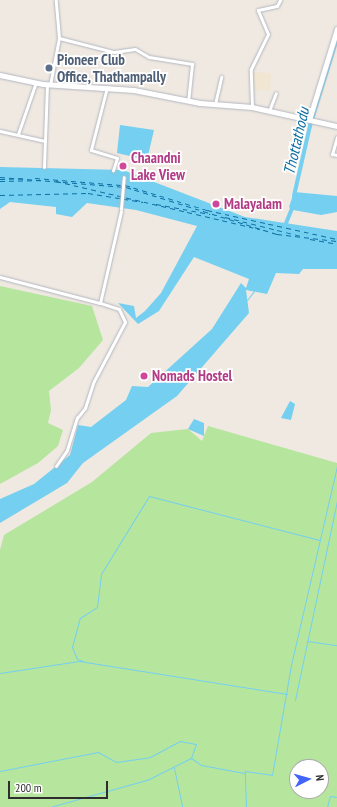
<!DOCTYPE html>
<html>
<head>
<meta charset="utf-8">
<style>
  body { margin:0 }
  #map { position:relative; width:337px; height:807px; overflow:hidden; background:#efe9e1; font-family:"PT Sans Narrow",sans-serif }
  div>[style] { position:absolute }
  .education>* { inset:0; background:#f0e6d1; transform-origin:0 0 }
  .green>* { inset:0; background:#b6e59e }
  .water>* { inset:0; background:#75cff0 }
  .stream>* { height:1px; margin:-0.5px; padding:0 0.5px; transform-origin:0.5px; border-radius:0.5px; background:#75cff0 }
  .canal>* { height:3.5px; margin:-1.75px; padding:0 1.75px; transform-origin:1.75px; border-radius:1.75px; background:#75cff0 }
  .ferry>* { height:1px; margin-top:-0.5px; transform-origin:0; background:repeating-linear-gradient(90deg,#0d6fa3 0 5px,transparent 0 9px) }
  .roads { filter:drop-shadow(0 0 1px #b4b7c1) drop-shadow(0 0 1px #b4b7c1) }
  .street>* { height:3px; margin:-1.5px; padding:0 1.5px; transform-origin:1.5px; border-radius:1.5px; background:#fff }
  .secondary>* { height:4.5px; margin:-2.25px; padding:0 2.25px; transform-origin:2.25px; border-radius:2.25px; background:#fff }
  .dots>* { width:11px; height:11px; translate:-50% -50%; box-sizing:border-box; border:2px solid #fff; border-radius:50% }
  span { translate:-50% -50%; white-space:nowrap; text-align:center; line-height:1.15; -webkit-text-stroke:3.5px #fff; paint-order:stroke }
  .service-label { font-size:15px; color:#4e5e75; font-weight:700 }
  .left { translate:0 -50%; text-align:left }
  .hotel-label { font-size:15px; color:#b23c85; font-weight:700 }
  .water-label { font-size:16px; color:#0d6fa3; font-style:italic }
  .north { position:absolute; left:289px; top:759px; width:40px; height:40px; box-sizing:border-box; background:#fff; border:1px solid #ababab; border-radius:50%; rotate:84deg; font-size:11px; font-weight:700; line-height:16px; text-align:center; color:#2e2e2e }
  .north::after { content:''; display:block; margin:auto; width:14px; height:18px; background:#4264fb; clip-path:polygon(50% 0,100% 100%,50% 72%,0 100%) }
  .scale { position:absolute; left:8px; top:781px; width:100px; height:18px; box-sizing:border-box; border:2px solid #2e2e2e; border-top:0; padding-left:5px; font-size:12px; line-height:14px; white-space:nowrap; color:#2e2e2e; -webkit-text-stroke:3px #fff; paint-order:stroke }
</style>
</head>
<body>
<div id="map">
  <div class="education">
    <div style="left:252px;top:72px;width:19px;height:18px;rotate:3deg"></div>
  </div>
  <div class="green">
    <div style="clip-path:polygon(0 286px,92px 306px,103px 340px,79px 368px,49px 391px,51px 410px,48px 423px,63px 430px,58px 446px,38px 463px,0 484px)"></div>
    <div style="clip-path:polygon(evenodd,208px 426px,337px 463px,337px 807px,0 807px,0 550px,4px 535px,92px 482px,151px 433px,188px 429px,202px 441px,208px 426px,297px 767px,321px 767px,321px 791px,297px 791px,297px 767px)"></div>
  </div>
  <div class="water">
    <div style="clip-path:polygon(120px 125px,154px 130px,147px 160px,117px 153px)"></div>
    <div style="clip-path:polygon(0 167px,123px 170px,245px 217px,337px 231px,337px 269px,303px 269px,299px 274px,276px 273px,267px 294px,246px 290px,249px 313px,177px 396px,83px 463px,67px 483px,0 523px,0 499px,34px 484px,70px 455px,78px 425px,91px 427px,126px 400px,132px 386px,148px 387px,212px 329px,241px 283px,246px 288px,249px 279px,194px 257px,159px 311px,138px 324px,118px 303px,134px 306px,136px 318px,145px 311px,161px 293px,197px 226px,136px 210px,87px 203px,72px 217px,56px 214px,56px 207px,10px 202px,0 209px)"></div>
    <div style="clip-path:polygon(294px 192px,337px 196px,337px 212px,321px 215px,293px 210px,289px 207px)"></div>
    <div style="clip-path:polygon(290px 401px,295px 404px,291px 420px,281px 418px)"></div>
    <div style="clip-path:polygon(194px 419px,204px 423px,204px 436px,188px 429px)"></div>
  </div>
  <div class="stream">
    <div style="left:337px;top:297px;width:55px;rotate:90deg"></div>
    <div style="left:247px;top:300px;width:11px;rotate:-52deg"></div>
    <div style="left:337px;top:440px;width:14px;rotate:90deg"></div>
    <div style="left:307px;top:641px;width:30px;rotate:8deg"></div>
    <div style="left:83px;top:661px;width:6px;rotate:-162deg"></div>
    <div style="left:77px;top:659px;width:13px;rotate:-113deg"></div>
    <div style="left:72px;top:647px;width:30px;rotate:-75deg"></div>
    <div style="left:80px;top:618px;width:20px;rotate:-33deg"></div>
    <div style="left:97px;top:607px;width:33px;rotate:-83deg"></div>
    <div style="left:101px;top:574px;width:92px;rotate:-58.4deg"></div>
    <div style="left:149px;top:496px;width:176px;rotate:14.5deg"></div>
    <div style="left:0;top:673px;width:80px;rotate:-8.6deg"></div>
    <div style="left:79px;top:661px;width:211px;rotate:9deg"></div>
    <div style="left:295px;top:700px;width:204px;rotate:-78.1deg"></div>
    <div style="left:174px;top:768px;width:40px;rotate:78deg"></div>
    <div style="left:0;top:771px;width:100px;rotate:-11deg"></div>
    <div style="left:98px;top:752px;width:21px;rotate:29deg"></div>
    <div style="left:116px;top:762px;width:34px;rotate:-8deg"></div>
    <div style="left:150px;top:757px;width:34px;rotate:-28deg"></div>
    <div style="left:180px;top:741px;width:16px;rotate:11deg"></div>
    <div style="left:196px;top:744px;width:15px;rotate:110deg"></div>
    <div style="left:50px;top:807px;width:101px;rotate:-15.6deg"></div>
    <div style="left:147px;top:780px;width:49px;rotate:-26.6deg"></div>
    <div style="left:191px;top:758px;width:12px;rotate:35deg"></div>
    <div style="left:201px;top:765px;width:44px;rotate:10.5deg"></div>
    <div style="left:246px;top:807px;width:36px;rotate:-92deg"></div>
    <div style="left:245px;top:771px;width:27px;rotate:8deg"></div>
    <div style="left:272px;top:775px;width:112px;rotate:-80.2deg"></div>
    <div style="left:291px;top:665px;width:205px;rotate:-77deg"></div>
    <div style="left:327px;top:807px;width:11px;rotate:-75deg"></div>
    <div style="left:330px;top:796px;width:7px;rotate:8deg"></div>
  </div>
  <div class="canal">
    <div style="left:294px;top:196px;width:72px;rotate:-77.1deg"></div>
    <div style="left:310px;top:126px;width:91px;rotate:-72.8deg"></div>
    <div style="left:285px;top:226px;width:22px;rotate:-68deg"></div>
  </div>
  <div class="ferry">
    <div style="left:0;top:177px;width:126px;rotate:4.5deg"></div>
    <div style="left:126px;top:187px;width:158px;rotate:17.3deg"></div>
    <div style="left:277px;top:234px;width:60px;rotate:6.7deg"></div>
    <div style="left:35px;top:178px;width:86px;rotate:4.7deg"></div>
    <div style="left:0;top:179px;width:24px;rotate:-2deg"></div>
    <div style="left:0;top:181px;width:45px;rotate:-1.3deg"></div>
    <div style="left:56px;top:181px;width:209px;rotate:13.3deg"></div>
    <div style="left:125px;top:185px;width:86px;rotate:17deg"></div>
    <div style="left:207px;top:210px;width:133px;rotate:12.6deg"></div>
    <div style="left:0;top:195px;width:88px;rotate:-1.3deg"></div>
    <div style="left:88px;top:193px;width:56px;rotate:9.3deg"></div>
    <div style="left:156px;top:204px;width:55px;rotate:10.5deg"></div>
    <div style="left:225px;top:217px;width:78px;rotate:14deg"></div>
    <div style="left:310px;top:239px;width:27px;rotate:10deg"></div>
  </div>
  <div class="roads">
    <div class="street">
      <div style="left:59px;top:38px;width:57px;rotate:14.3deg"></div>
      <div style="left:114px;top:52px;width:21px;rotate:-8deg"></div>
      <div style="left:135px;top:49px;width:16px;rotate:30deg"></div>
      <div style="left:149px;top:57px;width:44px;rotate:9.2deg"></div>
      <div style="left:192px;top:64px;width:37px;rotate:96deg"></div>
      <div style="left:50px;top:85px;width:48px;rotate:-79.2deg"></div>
      <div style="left:59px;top:38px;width:38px;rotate:-95deg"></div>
      <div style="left:107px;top:87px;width:65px;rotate:104.3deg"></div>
      <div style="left:91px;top:150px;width:27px;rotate:17deg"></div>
      <div style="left:117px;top:158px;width:13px;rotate:108deg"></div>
      <div style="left:215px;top:104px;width:28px;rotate:-77deg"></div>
      <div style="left:252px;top:107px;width:38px;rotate:-92deg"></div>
      <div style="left:251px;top:69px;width:39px;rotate:-64deg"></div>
      <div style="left:268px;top:34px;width:26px;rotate:-113deg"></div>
      <div style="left:258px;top:10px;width:19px;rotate:-12deg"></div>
      <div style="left:277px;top:6px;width:7px;rotate:-63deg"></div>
      <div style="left:269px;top:111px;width:19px;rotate:-69deg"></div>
      <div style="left:0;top:131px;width:46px;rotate:12.5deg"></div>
      <div style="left:45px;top:141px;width:57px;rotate:-88deg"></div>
      <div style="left:18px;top:134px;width:55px;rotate:-70.9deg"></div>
      <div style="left:337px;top:137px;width:18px;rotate:106deg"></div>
      <div style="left:332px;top:154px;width:5px;rotate:11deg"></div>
      <div style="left:44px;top:167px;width:26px;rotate:-88deg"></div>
      <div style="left:121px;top:209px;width:32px;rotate:-85deg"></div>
      <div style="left:0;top:277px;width:103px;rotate:14.6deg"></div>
      <div style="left:100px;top:303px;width:94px;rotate:-77.1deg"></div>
      <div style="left:56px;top:466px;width:19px;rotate:-55deg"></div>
      <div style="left:67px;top:450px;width:34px;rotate:-73deg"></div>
      <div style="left:77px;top:418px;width:13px;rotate:-51deg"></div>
      <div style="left:85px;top:408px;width:28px;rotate:-72deg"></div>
      <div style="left:94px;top:381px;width:67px;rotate:-62.3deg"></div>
      <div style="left:125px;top:322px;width:14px;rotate:-115deg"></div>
      <div style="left:119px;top:309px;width:20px;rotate:-162deg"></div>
    </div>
    <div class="secondary">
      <div style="left:0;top:75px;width:44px;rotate:11.8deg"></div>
      <div style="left:43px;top:84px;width:91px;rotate:3.8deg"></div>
      <div style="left:134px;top:90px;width:67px;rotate:11.1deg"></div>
      <div style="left:200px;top:103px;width:52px;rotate:4.4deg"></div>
      <div style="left:252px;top:107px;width:87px;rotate:12.6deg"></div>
      <div style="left:309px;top:120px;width:95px;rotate:-72.9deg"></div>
    </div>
  </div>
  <div class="dots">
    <div style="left:49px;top:68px;background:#5c6f8a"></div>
    <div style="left:123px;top:166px;background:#d1479c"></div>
    <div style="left:216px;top:204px;background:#d1479c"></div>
    <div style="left:144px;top:376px;background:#d1479c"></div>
  </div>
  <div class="service-label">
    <span class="left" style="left:57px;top:68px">Pioneer Club<br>Office, Thathampally</span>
  </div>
  <div class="hotel-label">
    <span class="left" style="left:131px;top:166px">Chaandni<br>Lake View</span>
    <span class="left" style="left:224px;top:204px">Malayalam</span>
    <span class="left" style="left:152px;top:376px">Nomads Hostel</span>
  </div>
  <div class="water-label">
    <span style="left:296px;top:141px;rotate:-77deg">Thottathodu</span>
  </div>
  <div class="north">N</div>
  <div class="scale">200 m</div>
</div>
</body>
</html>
